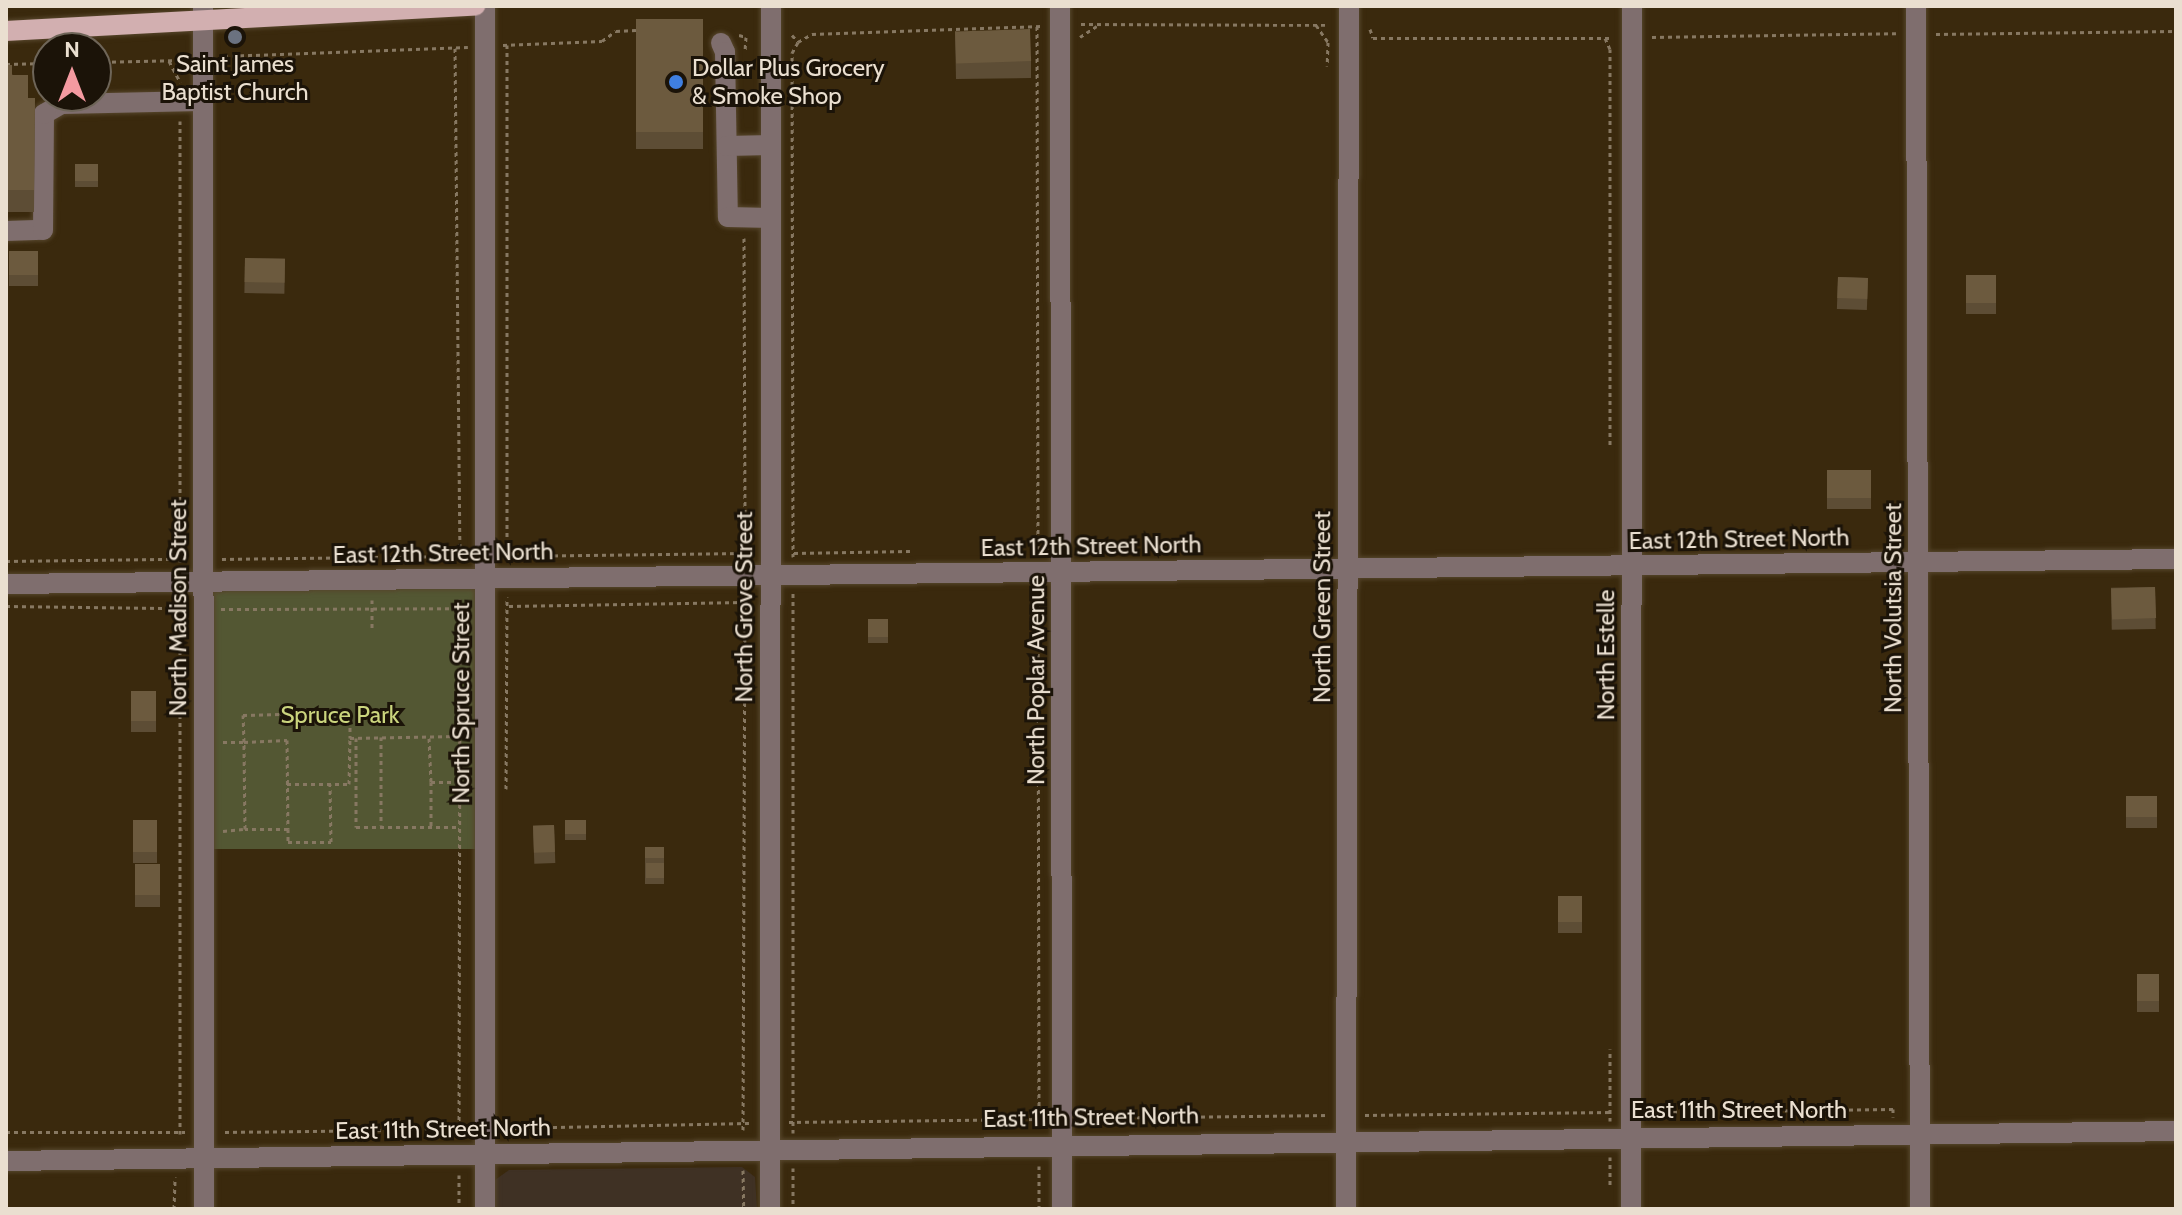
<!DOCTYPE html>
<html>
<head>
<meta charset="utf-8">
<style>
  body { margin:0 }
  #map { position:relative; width:2182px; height:1215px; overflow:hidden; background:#3a290d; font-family:Cabin,sans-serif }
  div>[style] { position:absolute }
  .education>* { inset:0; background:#3f3124 }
  .green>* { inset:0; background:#535733; transform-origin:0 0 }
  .path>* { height:3px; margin-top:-1.5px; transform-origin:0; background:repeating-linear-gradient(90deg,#877862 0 4px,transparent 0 8px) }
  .roads { filter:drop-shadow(0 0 2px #56462c) drop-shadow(0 0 2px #56462c) }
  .minor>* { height:20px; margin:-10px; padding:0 10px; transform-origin:10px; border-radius:10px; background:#7f6e6e }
  .major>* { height:20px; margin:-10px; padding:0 10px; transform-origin:10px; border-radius:10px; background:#d2afb0 }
  .wall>* { inset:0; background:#5d4d35; transform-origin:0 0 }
  .building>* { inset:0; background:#6c5a3e; transform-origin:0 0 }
  .dots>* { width:22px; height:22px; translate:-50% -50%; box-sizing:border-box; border:4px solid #1b1308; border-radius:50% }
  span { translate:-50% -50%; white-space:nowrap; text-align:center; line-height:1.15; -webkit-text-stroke:6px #1b1308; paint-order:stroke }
  .poi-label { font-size:24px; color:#eadfd0 }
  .left { translate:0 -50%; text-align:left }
  .street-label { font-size:24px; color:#eadfd0 }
  .park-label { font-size:24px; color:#cbd57d }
  .frame { position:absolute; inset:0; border:8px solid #eadfd0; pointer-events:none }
  .north { position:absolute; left:32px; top:32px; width:80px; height:80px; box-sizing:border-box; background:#1b1308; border:2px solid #6e6558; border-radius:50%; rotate:0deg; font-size:22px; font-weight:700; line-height:32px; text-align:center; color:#eadfd0 }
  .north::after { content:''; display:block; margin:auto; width:28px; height:36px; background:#f49aa0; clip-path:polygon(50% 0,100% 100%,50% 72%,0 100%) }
</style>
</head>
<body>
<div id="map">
  <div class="education">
    <div style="clip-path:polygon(742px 1167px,755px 1177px,757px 1209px,495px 1209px,495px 1180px,509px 1170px)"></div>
  </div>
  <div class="green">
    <div style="left:487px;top:578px;width:271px;height:282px;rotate:90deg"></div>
  </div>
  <div class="path">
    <div style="left:1081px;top:24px;width:248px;rotate:0.2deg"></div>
    <div style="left:1316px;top:25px;width:21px;rotate:55deg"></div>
    <div style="left:1328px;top:42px;width:24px;rotate:92deg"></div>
    <div style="left:1037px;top:26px;width:529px;rotate:89.89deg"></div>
    <div style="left:1370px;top:29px;width:9px;rotate:72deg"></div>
    <div style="left:1373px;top:38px;width:239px"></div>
    <div style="left:1936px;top:34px;width:240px;rotate:-0.7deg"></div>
    <div style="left:739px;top:35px;width:7px;rotate:16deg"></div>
    <div style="left:746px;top:37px;width:13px;rotate:94deg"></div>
    <div style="left:792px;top:35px;width:9px;rotate:49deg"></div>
    <div style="left:798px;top:42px;width:16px;rotate:-30deg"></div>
    <div style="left:812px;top:34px;width:229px;rotate:-2deg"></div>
    <div style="left:1080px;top:37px;width:20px;rotate:-33deg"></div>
    <div style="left:1652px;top:37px;width:244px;rotate:-0.9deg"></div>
    <div style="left:1605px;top:38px;width:12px;rotate:66deg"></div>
    <div style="left:1610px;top:49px;width:396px;rotate:90deg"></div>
    <div style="left:503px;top:45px;width:99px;rotate:-2.3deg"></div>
    <div style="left:602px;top:41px;width:17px;rotate:-36deg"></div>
    <div style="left:616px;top:31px;width:20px;rotate:-3deg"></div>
    <div style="left:507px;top:45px;width:512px;rotate:90deg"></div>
    <div style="left:455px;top:48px;width:512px;rotate:89.44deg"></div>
    <div style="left:224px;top:56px;width:244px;rotate:-2.1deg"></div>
    <div style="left:169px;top:61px;width:24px;rotate:62deg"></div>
    <div style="left:96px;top:62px;width:88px;rotate:-1.3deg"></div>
    <div style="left:6px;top:64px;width:42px;rotate:-1.4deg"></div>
    <div style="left:180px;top:121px;width:441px;rotate:90deg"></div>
    <div style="left:744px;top:238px;width:320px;rotate:89.8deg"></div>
    <div style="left:794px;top:553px;width:116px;rotate:-1deg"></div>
    <div style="left:506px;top:556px;width:240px;rotate:-0.7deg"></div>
    <div style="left:793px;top:557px;width:504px;rotate:-90.11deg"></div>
    <div style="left:792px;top:53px;width:13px;rotate:-61deg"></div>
    <div style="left:222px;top:559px;width:244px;rotate:-0.7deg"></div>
    <div style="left:6px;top:561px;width:176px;rotate:-0.7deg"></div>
    <div style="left:1038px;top:590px;width:537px;rotate:89.89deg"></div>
    <div style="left:372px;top:600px;width:28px;rotate:90deg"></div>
    <div style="left:6px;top:606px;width:176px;rotate:0.7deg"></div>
    <div style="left:509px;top:606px;width:236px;rotate:-1deg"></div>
    <div style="left:221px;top:609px;width:241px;rotate:-0.2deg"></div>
    <div style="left:381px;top:737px;width:88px;rotate:90deg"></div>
    <div style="left:356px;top:738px;width:89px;rotate:90deg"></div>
    <div style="left:356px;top:827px;width:103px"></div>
    <div style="left:429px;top:738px;width:44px;rotate:87.4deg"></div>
    <div style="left:431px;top:782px;width:28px"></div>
    <div style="left:223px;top:742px;width:21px"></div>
    <div style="left:244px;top:742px;width:43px;rotate:-2.7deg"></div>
    <div style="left:287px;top:740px;width:89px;rotate:89.4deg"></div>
    <div style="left:288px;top:829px;width:43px;rotate:180deg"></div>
    <div style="left:245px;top:829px;width:87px;rotate:-90.7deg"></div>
    <div style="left:244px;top:742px;width:27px;rotate:-92deg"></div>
    <div style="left:243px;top:715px;width:107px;rotate:-1.6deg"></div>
    <div style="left:350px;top:712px;width:26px;rotate:90deg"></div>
    <div style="left:350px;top:738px;width:109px;rotate:-1.1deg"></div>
    <div style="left:431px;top:782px;width:45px;rotate:90deg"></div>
    <div style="left:287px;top:784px;width:62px"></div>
    <div style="left:349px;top:784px;width:46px;rotate:-88.8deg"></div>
    <div style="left:506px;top:789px;width:192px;rotate:-89.7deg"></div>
    <div style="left:288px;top:829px;width:13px;rotate:90deg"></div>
    <div style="left:288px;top:842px;width:43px"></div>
    <div style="left:331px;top:842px;width:58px;rotate:-91deg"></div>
    <div style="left:223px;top:831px;width:20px;rotate:-6deg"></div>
    <div style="left:1649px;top:1112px;width:244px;rotate:-0.7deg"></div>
    <div style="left:1893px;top:1109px;width:8px;rotate:90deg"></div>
    <div style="left:1365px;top:1115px;width:248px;rotate:-0.7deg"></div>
    <div style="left:1081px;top:1118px;width:248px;rotate:-0.7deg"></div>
    <div style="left:1610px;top:1121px;width:72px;rotate:-90deg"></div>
    <div style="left:789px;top:1122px;width:252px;rotate:-0.7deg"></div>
    <div style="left:505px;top:1128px;width:244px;rotate:-1.2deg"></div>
    <div style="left:743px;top:1130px;width:536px;rotate:-89.79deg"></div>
    <div style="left:6px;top:1132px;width:179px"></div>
    <div style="left:225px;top:1132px;width:240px;rotate:-0.7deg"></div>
    <div style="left:793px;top:1133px;width:541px;rotate:-90deg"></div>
    <div style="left:180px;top:1134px;width:533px;rotate:-90deg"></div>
    <div style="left:459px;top:1136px;width:537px;rotate:-89.89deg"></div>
    <div style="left:1610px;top:1157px;width:28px;rotate:90deg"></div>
    <div style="left:793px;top:1168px;width:41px;rotate:90deg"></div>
    <div style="left:743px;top:1170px;width:39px;rotate:89deg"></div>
    <div style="left:459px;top:1175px;width:34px;rotate:90deg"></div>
    <div style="left:174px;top:1209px;width:32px;rotate:-88deg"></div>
    <div style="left:1039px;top:1209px;width:43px;rotate:-90deg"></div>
  </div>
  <div class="roads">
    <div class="minor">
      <div style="left:203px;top:6px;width:1203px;rotate:89.95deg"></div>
      <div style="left:485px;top:6px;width:1203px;rotate:90deg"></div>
      <div style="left:1060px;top:6px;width:1203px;rotate:89.9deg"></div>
      <div style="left:1916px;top:6px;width:1203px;rotate:89.81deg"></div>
      <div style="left:721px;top:43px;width:10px;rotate:66deg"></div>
      <div style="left:725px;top:52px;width:165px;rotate:89deg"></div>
      <div style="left:728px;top:217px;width:43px;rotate:1.3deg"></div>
      <div style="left:727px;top:146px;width:44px;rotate:-1.3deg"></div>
      <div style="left:6px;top:231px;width:37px;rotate:-2deg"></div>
      <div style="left:43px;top:230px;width:116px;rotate:-89.5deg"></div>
      <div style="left:44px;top:114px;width:20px;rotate:-30deg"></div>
      <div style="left:61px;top:104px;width:141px;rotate:-1.2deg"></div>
      <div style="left:6px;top:584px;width:2170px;rotate:-0.66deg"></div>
      <div style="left:6px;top:1161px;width:2170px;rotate:-0.79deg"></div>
      <div style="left:770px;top:1209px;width:1203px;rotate:-89.95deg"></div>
      <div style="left:1346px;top:1209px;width:1203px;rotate:-89.86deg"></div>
      <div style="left:1631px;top:1209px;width:1203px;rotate:-89.95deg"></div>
    </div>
    <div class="major">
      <div style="left:6px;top:31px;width:470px;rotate:-3.1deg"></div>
    </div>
  </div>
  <div class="wall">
    <div style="left:636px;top:19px;width:67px;height:130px"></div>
    <div style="clip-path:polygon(955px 31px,1031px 61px,1031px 78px,956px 79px)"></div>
    <div style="clip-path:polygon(6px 65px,28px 98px,35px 98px,34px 212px,6px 212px)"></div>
    <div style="left:75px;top:164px;width:23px;height:23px"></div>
    <div style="left:9px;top:251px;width:29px;height:35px"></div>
    <div style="left:245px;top:258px;width:40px;height:35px;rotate:1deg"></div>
    <div style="left:1966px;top:275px;width:30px;height:39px"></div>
    <div style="left:1838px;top:277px;width:30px;height:32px;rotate:2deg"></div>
    <div style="left:1827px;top:470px;width:44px;height:39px"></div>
    <div style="left:2155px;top:587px;width:42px;height:44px;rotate:89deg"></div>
    <div style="left:868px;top:619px;width:20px;height:24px"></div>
    <div style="left:131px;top:691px;width:25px;height:41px"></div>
    <div style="left:2126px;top:796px;width:31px;height:32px"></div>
    <div style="left:133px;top:820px;width:24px;height:43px"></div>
    <div style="left:565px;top:820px;width:21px;height:20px"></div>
    <div style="left:554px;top:825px;width:38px;height:21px;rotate:88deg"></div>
    <div style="left:645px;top:847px;width:19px;height:37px"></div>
    <div style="left:135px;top:864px;width:25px;height:43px"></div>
    <div style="left:1558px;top:896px;width:24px;height:37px"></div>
    <div style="left:2137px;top:974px;width:22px;height:38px"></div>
  </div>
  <div class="building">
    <div style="left:636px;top:19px;width:67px;height:113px"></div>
    <div style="left:1030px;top:29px;width:32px;height:75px;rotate:88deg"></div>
    <div style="clip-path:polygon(6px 65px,12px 65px,12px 75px,28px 75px,28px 98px,35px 98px,34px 190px,6px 190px)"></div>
    <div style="left:75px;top:164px;width:23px;height:17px"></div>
    <div style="left:9px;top:251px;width:29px;height:24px"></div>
    <div style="left:245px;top:258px;width:40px;height:24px;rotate:1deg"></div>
    <div style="left:1966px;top:275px;width:30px;height:28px"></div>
    <div style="left:1838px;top:277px;width:30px;height:21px;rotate:2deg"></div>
    <div style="left:1827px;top:470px;width:44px;height:28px"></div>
    <div style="left:2155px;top:587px;width:31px;height:44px;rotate:88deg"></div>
    <div style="left:868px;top:619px;width:20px;height:18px"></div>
    <div style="left:131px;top:691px;width:25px;height:30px"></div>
    <div style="left:2126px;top:796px;width:31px;height:21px"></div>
    <div style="left:133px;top:820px;width:24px;height:32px"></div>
    <div style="left:565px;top:820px;width:21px;height:14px"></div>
    <div style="left:554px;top:825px;width:27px;height:21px;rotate:88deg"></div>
    <div style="left:645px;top:847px;width:19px;height:11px"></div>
    <div style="left:646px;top:863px;width:18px;height:15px"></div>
    <div style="left:135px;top:864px;width:25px;height:31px"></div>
    <div style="left:1558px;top:896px;width:24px;height:26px"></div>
    <div style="left:2137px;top:974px;width:22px;height:27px"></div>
  </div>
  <div class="dots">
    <div style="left:235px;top:37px;background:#6b7280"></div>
    <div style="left:676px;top:82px;background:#3f7fe0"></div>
  </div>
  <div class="poi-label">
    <span style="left:235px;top:78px">Saint James<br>Baptist Church</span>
    <span class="left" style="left:692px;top:82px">Dollar Plus Grocery<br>&amp; Smoke Shop</span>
  </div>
  <div class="street-label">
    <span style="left:1739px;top:539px;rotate:-1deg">East 12th Street North</span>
    <span style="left:1091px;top:546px;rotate:-1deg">East 12th Street North</span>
    <span style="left:443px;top:553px;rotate:-1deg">East 12th Street North</span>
    <span style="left:744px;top:607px;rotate:-90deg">North Grove Street</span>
    <span style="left:1322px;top:607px;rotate:-90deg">North Green Street</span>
    <span style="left:178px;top:608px;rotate:-90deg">North Madison Street</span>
    <span style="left:1893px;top:608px;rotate:-90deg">North Volutsia Street</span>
    <span style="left:1606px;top:655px;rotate:-90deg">North Estelle</span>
    <span style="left:1036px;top:680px;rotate:-90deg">North Poplar Avenue</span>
    <span style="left:461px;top:703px;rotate:-90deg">North Spruce Street</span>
    <span style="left:1739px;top:1110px">East 11th Street North</span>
    <span style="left:1091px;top:1117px;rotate:-1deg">East 11th Street North</span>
    <span style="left:443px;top:1129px;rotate:-1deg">East 11th Street North</span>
  </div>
  <div class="park-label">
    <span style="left:340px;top:715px">Spruce Park</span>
  </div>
  <div class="frame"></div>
  <div class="north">N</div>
</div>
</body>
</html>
